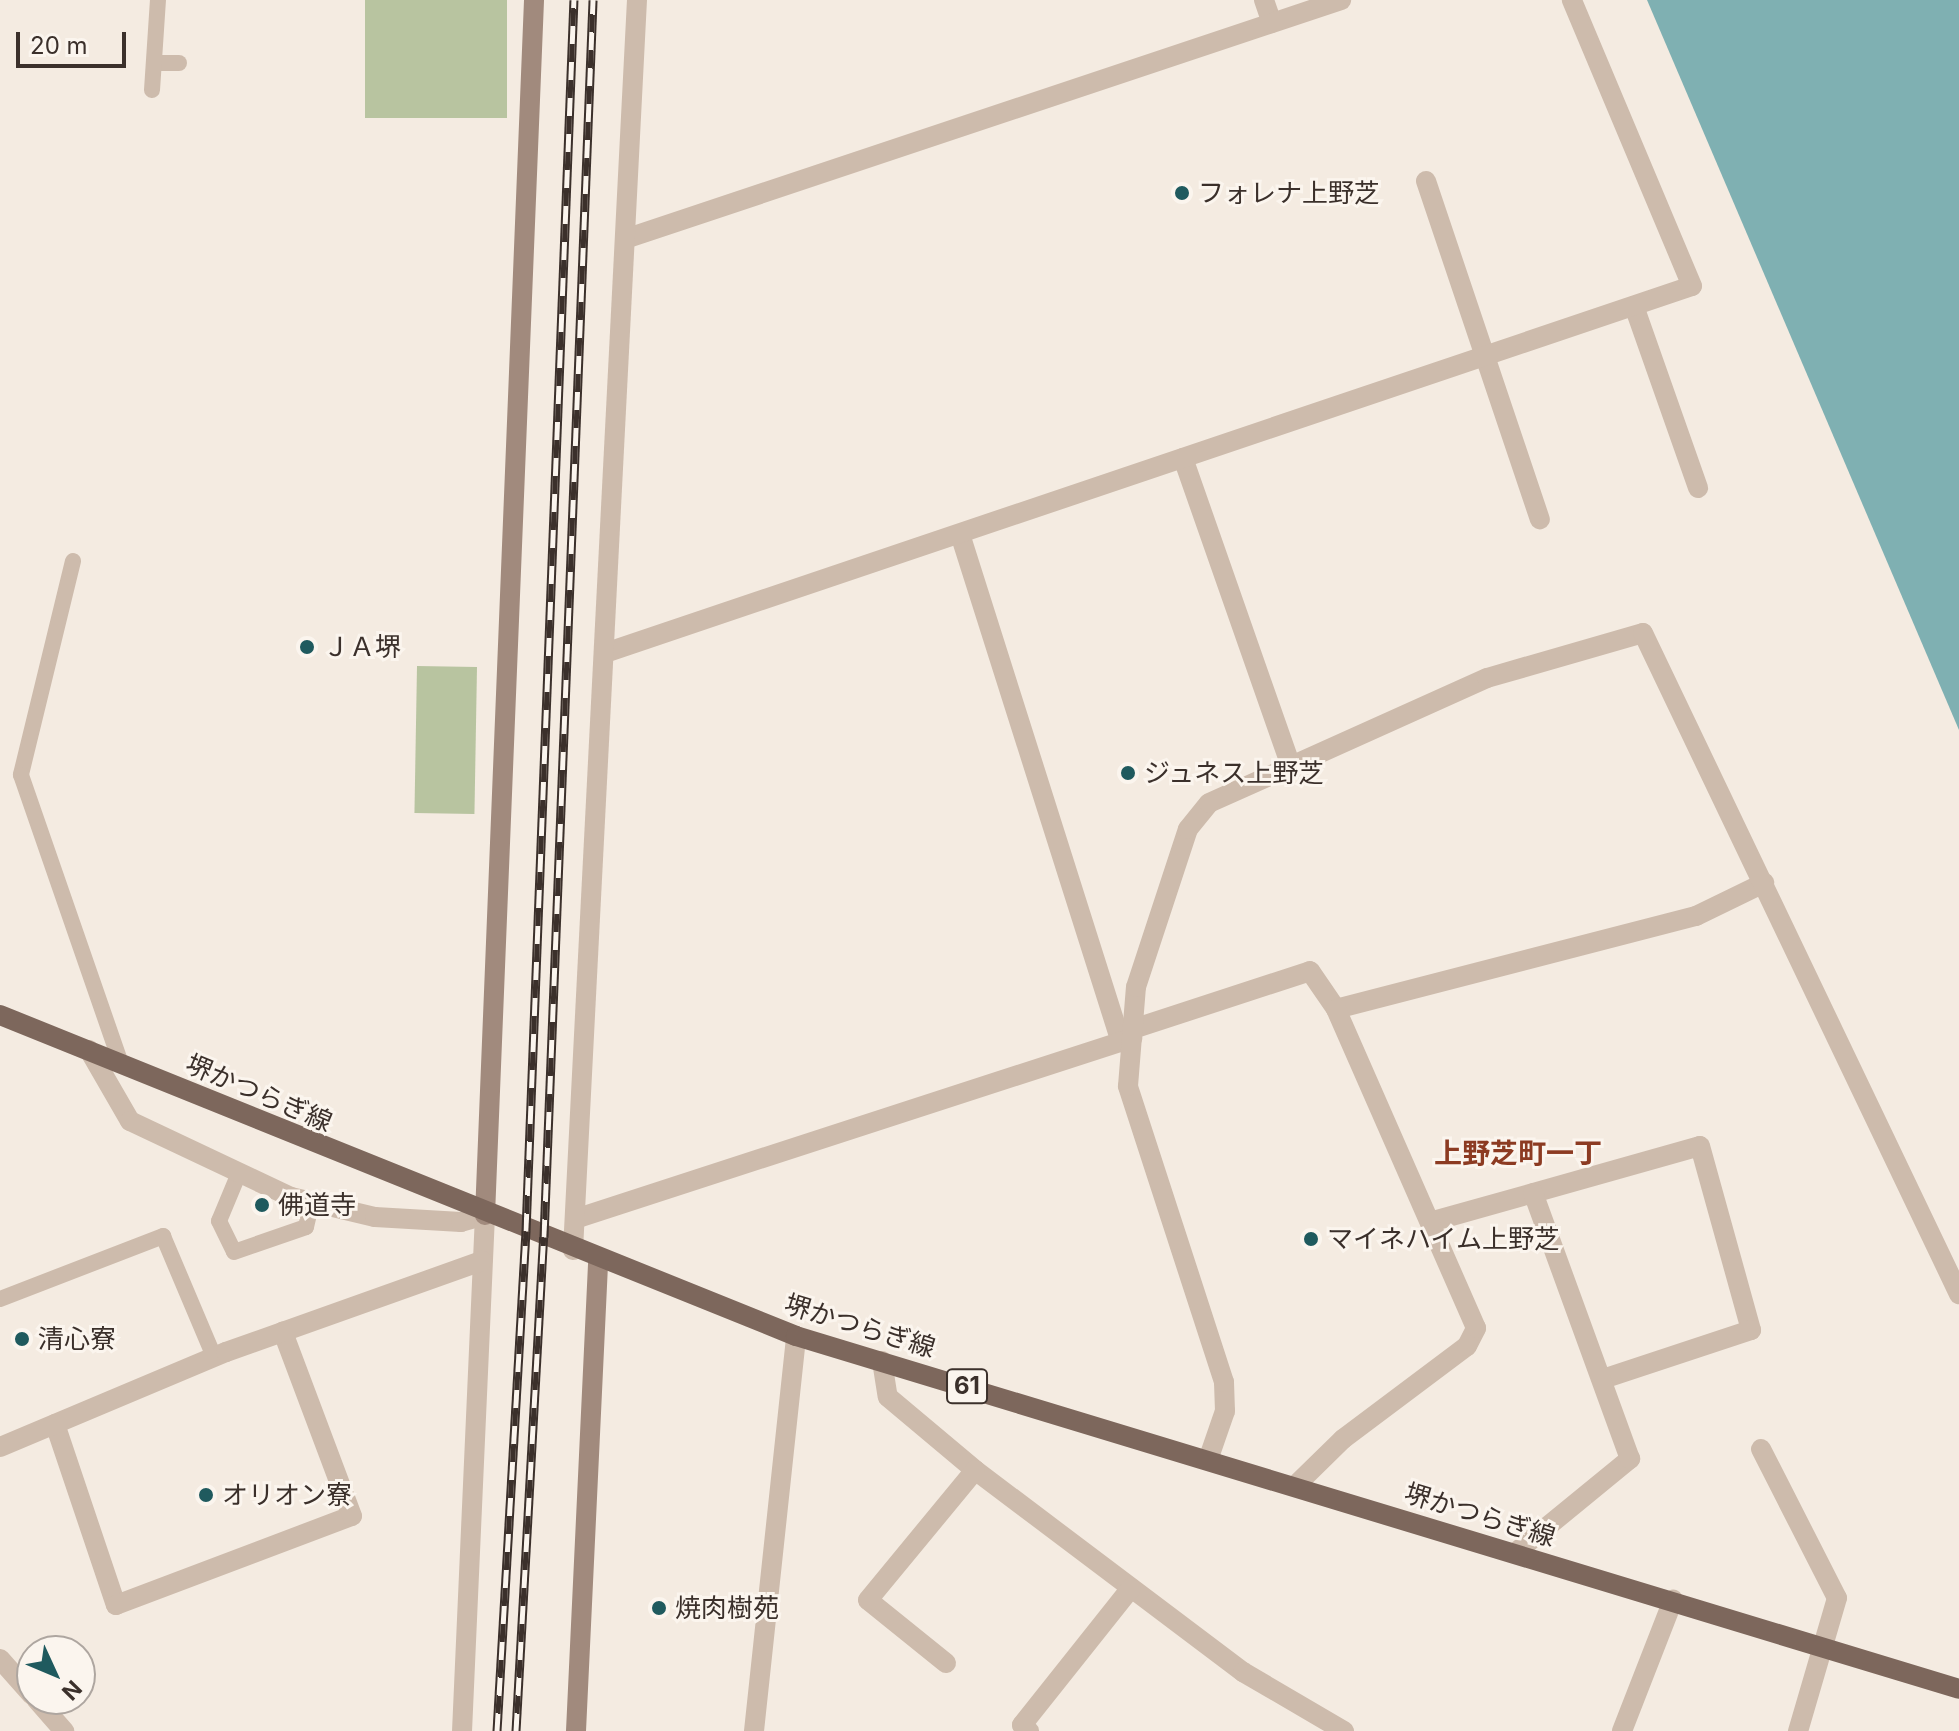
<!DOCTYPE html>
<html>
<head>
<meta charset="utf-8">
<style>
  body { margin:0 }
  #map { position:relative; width:1959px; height:1731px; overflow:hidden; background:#f4ebe1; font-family:Inter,"Noto Sans JP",sans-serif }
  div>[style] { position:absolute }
  .green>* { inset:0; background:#b8c4a0; transform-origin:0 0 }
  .water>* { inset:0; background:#7fb0b2 }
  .lane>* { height:16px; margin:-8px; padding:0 8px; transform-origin:8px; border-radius:8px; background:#cdbbac }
  .street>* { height:20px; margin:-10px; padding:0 10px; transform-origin:10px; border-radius:10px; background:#cdbbac }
  .secondary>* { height:20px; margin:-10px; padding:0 10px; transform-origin:10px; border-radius:10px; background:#a18a7d }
  .primary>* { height:20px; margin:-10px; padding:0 10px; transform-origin:10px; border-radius:10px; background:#7d675c }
  .rail>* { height:9px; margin-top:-4.5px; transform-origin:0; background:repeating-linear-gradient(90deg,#fbf5ee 0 18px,#3b302b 0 36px); box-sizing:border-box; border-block:2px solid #3b302b }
  .dots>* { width:22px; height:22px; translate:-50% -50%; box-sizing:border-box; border:4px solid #fbf5ee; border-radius:50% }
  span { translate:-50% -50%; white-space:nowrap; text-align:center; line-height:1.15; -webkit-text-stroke:6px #fbf5ee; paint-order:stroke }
  .shield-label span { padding:2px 6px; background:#fbf5ee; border:2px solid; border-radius:6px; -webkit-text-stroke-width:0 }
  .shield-label { font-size:24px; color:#3b302b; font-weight:700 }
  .poi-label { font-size:26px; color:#3b302b }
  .left { translate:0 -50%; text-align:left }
  .street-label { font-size:26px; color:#3b302b }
  .neighbourhood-label { font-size:28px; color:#8c3b22; font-weight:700 }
  .north { position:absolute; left:16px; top:1635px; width:80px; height:80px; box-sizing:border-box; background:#fbf5ee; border:2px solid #aea6a0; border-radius:50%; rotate:134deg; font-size:22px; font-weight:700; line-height:32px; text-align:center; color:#3b302b }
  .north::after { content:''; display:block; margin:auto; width:28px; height:36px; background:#1f5a5e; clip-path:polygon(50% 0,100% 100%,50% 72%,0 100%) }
  .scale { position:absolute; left:16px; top:32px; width:110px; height:36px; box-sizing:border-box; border:4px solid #3b302b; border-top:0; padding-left:10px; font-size:24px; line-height:28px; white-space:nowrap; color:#3b302b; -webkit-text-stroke:6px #fbf5ee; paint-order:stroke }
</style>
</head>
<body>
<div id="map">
  <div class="green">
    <div style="left:365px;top:0;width:142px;height:118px"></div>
    <div style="left:477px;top:667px;width:147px;height:60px;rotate:91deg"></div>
  </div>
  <div class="water">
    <div style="clip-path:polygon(1647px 0,1959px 0,1959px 730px)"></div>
  </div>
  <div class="lane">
    <div style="left:154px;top:63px;width:25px"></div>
    <div style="left:152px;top:90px;width:90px;rotate:-86.2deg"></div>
    <div style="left:73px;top:561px;width:220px;rotate:103.7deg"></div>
    <div style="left:21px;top:775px;width:306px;rotate:70.9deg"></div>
    <div style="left:239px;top:1173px;width:52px;rotate:112.6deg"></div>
    <div style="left:219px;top:1221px;width:34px;rotate:64deg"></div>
    <div style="left:234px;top:1252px;width:76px;rotate:-19.1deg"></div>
    <div style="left:306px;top:1227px;width:23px;rotate:-77deg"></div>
    <div style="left:0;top:1299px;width:175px;rotate:-21.1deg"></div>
    <div style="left:163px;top:1236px;width:131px;rotate:67.1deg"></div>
  </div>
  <div class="street">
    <div style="left:1264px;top:0;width:24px;rotate:71deg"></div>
    <div style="left:1426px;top:181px;width:357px;rotate:71.4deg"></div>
    <div style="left:625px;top:239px;width:755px;rotate:-18.46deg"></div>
    <div style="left:1634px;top:306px;width:193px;rotate:70.6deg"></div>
    <div style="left:1183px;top:458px;width:326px;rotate:70.7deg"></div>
    <div style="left:960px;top:534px;width:533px;rotate:72.42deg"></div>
    <div style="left:605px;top:653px;width:1147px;rotate:-18.66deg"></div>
    <div style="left:1692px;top:286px;width:310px;rotate:-112.8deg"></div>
    <div style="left:1133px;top:1029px;width:186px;rotate:-18.1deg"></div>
    <div style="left:1310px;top:971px;width:46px;rotate:55.6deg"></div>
    <div style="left:1336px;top:1009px;width:372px;rotate:-14.5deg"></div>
    <div style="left:1696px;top:916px;width:76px;rotate:-25.9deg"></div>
    <div style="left:89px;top:1050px;width:82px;rotate:60deg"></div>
    <div style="left:130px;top:1121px;width:178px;rotate:25.3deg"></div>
    <div style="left:291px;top:1197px;width:86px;rotate:13.4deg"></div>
    <div style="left:375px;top:1217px;width:86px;rotate:3.3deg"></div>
    <div style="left:461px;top:1222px;width:25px;rotate:-16deg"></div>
    <div style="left:485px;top:1215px;width:517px;rotate:92.55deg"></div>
    <div style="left:575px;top:1219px;width:586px;rotate:-18deg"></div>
    <div style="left:1430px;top:1222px;width:280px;rotate:-15.7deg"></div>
    <div style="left:1700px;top:1146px;width:191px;rotate:74.5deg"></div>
    <div style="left:1751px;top:1330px;width:156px;rotate:161.7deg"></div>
    <div style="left:573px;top:1250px;width:1252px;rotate:-87.07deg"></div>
    <div style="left:882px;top:1361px;width:36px;rotate:81deg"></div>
    <div style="left:888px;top:1397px;width:114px;rotate:40deg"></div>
    <div style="left:975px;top:1470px;width:336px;rotate:37deg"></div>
    <div style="left:1243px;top:1672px;width:117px;rotate:30.3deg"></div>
    <div style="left:55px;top:1424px;width:191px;rotate:71.4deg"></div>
    <div style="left:116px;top:1605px;width:252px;rotate:-20.7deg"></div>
    <div style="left:352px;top:1516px;width:197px;rotate:-110.6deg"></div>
    <div style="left:0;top:1447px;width:245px;rotate:-22.8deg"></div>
    <div style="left:226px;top:1352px;width:272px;rotate:-19.6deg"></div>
    <div style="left:1761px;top:1449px;width:167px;rotate:63deg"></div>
    <div style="left:1837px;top:1598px;width:139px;rotate:106.3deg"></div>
    <div style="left:1208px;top:1460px;width:52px;rotate:-70.9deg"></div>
    <div style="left:1225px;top:1411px;width:29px;rotate:-92deg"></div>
    <div style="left:1224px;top:1382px;width:311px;rotate:-108deg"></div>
    <div style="left:1128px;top:1086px;width:99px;rotate:-85.4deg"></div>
    <div style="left:1136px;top:987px;width:166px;rotate:-71.8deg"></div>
    <div style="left:1188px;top:829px;width:33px;rotate:-51deg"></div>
    <div style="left:1209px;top:803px;width:305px;rotate:-24.2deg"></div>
    <div style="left:1487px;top:678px;width:162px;rotate:-16.1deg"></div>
    <div style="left:1643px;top:633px;width:733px;rotate:64.45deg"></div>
    <div style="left:1295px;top:1486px;width:67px;rotate:-44.4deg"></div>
    <div style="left:1343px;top:1439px;width:155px;rotate:-36.9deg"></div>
    <div style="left:1467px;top:1346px;width:20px;rotate:-63deg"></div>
    <div style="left:1476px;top:1328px;width:348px;rotate:-113.7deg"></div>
    <div style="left:1515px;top:1553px;width:149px;rotate:-39.3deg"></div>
    <div style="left:1630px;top:1459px;width:283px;rotate:-110deg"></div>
    <div style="left:0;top:1659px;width:48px;rotate:48.4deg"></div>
    <div style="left:946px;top:1663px;width:100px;rotate:-141.1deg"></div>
    <div style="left:868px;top:1600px;width:168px;rotate:-50.5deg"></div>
    <div style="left:36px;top:1699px;width:43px;rotate:48.8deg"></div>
    <div style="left:754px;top:1731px;width:397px;rotate:-83.9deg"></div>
    <div style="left:1029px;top:1731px;width:9px;rotate:-139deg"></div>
    <div style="left:1022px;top:1725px;width:175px;rotate:-51.5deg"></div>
    <div style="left:1622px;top:1731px;width:141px;rotate:-68.7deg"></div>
  </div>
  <div class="secondary">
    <div style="left:485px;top:1215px;width:1216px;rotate:-87.69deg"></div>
    <div style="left:576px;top:1731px;width:472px;rotate:-87.3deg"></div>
  </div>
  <div class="primary">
    <div style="left:0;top:1015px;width:858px;rotate:21.96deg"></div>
    <div style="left:796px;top:1336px;width:1215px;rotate:16.88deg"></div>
  </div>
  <div class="rail">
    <div style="left:497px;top:1731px;width:501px;rotate:-86.68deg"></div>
    <div style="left:526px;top:1231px;width:1232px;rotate:-87.77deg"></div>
    <div style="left:516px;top:1731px;width:495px;rotate:-86.8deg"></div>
    <div style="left:544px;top:1237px;width:1238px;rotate:-87.73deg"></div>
  </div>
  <div class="dots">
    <div style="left:1182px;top:193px;background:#1f5a5e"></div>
    <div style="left:307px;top:647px;background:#1f5a5e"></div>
    <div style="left:1128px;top:773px;background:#1f5a5e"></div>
    <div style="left:262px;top:1205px;background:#1f5a5e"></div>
    <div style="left:1311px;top:1239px;background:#1f5a5e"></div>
    <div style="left:22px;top:1339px;background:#1f5a5e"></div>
    <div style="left:206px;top:1495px;background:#1f5a5e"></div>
    <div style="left:659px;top:1608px;background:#1f5a5e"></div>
  </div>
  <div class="shield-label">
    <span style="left:967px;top:1386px">61</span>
  </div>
  <div class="poi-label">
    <span class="left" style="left:1198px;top:193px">フォレナ上野芝</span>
    <span class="left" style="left:323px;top:647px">ＪＡ堺</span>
    <span class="left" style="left:1144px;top:773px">ジュネス上野芝</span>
    <span class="left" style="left:278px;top:1205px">佛道寺</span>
    <span class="left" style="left:1327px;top:1239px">マイネハイム上野芝</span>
    <span class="left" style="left:38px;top:1339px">清心寮</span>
    <span class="left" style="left:222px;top:1495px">オリオン寮</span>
    <span class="left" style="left:675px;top:1608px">焼肉樹苑</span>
  </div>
  <div class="street-label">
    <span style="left:259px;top:1093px;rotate:23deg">堺かつらぎ線</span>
    <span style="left:860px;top:1326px;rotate:17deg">堺かつらぎ線</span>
    <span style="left:1480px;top:1515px;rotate:17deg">堺かつらぎ線</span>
  </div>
  <div class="neighbourhood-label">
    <span style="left:1518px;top:1153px">上野芝町一丁</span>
  </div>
  <div class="north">N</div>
  <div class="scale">20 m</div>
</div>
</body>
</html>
